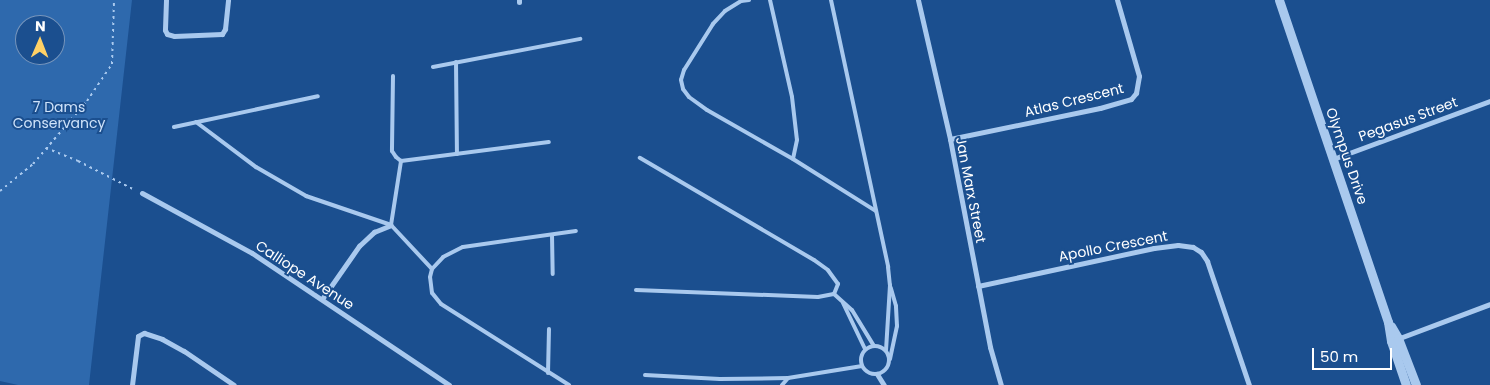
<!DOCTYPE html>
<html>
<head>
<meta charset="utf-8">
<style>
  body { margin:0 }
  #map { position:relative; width:1490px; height:385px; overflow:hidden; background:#1b4f8f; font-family:Poppins,sans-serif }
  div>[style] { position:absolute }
  .green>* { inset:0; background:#2e69ad }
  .path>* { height:2px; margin-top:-1px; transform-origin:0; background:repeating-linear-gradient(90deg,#a9c9ee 0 2.5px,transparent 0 6.5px) }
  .service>* { height:4px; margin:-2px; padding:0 2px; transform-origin:2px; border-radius:2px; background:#a9c9ee }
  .service>.ring { margin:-2px; padding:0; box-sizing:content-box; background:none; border:4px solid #a9c9ee; border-radius:50% }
  .minor>* { height:5px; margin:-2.5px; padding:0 2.5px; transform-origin:2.5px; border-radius:2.5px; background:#a9c9ee }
  .tertiary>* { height:9px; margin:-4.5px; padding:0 4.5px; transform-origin:4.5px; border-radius:4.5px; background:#a9c9ee }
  span { translate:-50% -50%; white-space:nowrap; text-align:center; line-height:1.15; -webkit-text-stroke:4px #1b4f8f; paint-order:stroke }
  .street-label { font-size:14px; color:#fff }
  .park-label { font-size:14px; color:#cfe3fa }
  .north { position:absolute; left:15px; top:15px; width:50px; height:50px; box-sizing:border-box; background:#1b4f8f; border:1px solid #7695bc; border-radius:50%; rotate:1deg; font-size:14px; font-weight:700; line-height:20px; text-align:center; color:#fff }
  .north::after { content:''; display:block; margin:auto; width:18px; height:22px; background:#ffd166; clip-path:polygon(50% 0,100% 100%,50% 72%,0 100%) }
  .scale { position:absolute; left:1312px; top:348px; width:80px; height:22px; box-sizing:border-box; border:2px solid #fff; border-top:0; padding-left:6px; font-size:15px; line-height:18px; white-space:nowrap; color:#fff; -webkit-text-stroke:4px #1b4f8f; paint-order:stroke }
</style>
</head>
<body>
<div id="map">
  <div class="green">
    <div style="clip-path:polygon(evenodd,0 0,132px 0,89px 385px,18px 385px,0 381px,0 0,25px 25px,55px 25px,55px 55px,25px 55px,25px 25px)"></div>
  </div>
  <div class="path">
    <div style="left:46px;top:148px;width:35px;rotate:22deg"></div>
    <div style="left:78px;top:161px;width:64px;rotate:27deg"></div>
    <div style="left:0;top:191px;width:43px;rotate:-39.3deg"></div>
    <div style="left:33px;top:164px;width:83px;rotate:-49.4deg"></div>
    <div style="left:87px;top:101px;width:45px;rotate:-56deg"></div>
    <div style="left:112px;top:64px;width:64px;rotate:-88.2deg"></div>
  </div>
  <div class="service">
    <div style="left:749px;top:0;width:8px;rotate:173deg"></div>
    <div style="left:741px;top:1px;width:19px;rotate:148deg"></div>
    <div style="left:725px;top:11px;width:18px;rotate:133deg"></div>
    <div style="left:713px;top:24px;width:54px;rotate:122.2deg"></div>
    <div style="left:684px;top:70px;width:10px;rotate:107deg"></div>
    <div style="left:681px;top:80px;width:9px;rotate:77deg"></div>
    <div style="left:683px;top:89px;width:10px;rotate:53deg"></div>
    <div style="left:689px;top:97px;width:22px;rotate:36deg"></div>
    <div style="left:707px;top:110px;width:99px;rotate:29.7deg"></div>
    <div style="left:793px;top:159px;width:98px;rotate:32.1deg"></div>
    <div style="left:770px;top:0;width:99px;rotate:77.2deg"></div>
    <div style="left:792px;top:97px;width:43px;rotate:83.4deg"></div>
    <div style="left:797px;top:140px;width:19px;rotate:102deg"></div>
    <div style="left:831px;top:0;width:273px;rotate:77.9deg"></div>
    <div style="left:888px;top:267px;width:18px;rotate:84deg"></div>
    <div style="left:890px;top:285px;width:65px;rotate:93.5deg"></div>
    <div style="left:456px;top:62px;width:92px;rotate:89.4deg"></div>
    <div style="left:433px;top:67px;width:150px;rotate:-10.8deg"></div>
    <div style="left:393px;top:76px;width:75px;rotate:90.8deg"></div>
    <div style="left:392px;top:151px;width:7px;rotate:56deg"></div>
    <div style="left:396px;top:157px;width:6px;rotate:39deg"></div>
    <div style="left:401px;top:161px;width:149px;rotate:-7.3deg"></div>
    <div style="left:196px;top:122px;width:75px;rotate:36.9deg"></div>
    <div style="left:256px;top:167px;width:58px;rotate:30.1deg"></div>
    <div style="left:306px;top:196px;width:90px;rotate:18.8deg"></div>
    <div style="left:391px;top:225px;width:60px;rotate:47deg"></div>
    <div style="left:174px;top:127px;width:147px;rotate:-12.1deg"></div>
    <div style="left:391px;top:225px;width:65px;rotate:-81.1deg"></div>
    <div style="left:552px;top:235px;width:39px;rotate:89deg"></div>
    <div style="left:636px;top:290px;width:182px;rotate:2.2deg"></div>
    <div style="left:818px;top:297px;width:16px;rotate:-11deg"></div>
    <div style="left:834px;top:294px;width:11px;rotate:-68deg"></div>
    <div style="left:838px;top:284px;width:17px;rotate:-126deg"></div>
    <div style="left:828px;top:270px;width:17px;rotate:-144deg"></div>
    <div style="left:814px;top:260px;width:202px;rotate:-149.6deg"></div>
    <div style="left:834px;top:294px;width:24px;rotate:42deg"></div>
    <div style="left:852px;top:310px;width:42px;rotate:58.6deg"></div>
    <div style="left:843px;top:303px;width:51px;rotate:64.4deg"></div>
    <div class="ring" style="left:861px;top:346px;width:24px;height:24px"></div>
    <div style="left:890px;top:359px;width:34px;rotate:-78deg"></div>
    <div style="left:897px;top:326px;width:20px;rotate:-93deg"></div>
    <div style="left:896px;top:306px;width:19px;rotate:-106deg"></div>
    <div style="left:548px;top:373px;width:44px;rotate:-88.7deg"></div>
    <div style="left:645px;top:375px;width:75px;rotate:3.1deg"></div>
    <div style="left:720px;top:379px;width:68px;rotate:-0.8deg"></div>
    <div style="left:788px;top:378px;width:75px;rotate:-9.2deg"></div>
    <div style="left:569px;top:385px;width:151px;rotate:-147.7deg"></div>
    <div style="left:441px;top:304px;width:14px;rotate:-129deg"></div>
    <div style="left:432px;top:293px;width:16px;rotate:-97deg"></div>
    <div style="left:430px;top:277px;width:8px;rotate:-76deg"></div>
    <div style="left:432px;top:269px;width:16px;rotate:-47deg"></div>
    <div style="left:443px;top:257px;width:22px;rotate:-27deg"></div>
    <div style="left:463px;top:247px;width:114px;rotate:-8.1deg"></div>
    <div style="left:782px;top:385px;width:9px;rotate:-49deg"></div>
  </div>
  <div class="minor">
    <div style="left:166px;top:0;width:30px;rotate:92deg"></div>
    <div style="left:165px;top:30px;width:4px;rotate:63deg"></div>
    <div style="left:167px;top:34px;width:7px;rotate:16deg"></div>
    <div style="left:174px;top:36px;width:48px;rotate:-2.4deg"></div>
    <div style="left:222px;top:34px;width:6px;rotate:-59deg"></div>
    <div style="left:225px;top:29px;width:29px;rotate:-84deg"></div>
    <div style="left:918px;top:0;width:143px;rotate:77deg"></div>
    <div style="left:950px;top:139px;width:212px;rotate:79.1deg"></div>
    <div style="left:990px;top:347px;width:40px;rotate:74deg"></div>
    <div style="left:519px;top:2px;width:2px;rotate:-90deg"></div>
    <div style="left:950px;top:139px;width:153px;rotate:-11.7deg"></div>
    <div style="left:1100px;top:108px;width:32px;rotate:-16deg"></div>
    <div style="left:1131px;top:99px;width:8px;rotate:-50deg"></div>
    <div style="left:1136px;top:93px;width:17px;rotate:-80deg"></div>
    <div style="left:1139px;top:76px;width:79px;rotate:-106.1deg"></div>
    <div style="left:1333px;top:159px;width:167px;rotate:-20.3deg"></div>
    <div style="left:142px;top:193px;width:125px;rotate:28.6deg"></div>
    <div style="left:252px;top:253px;width:237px;rotate:33.8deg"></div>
    <div style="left:978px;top:286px;width:180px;rotate:-12.2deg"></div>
    <div style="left:1154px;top:248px;width:24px;rotate:-7deg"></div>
    <div style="left:1178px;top:245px;width:15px;rotate:8deg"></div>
    <div style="left:1193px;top:247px;width:9px;rotate:32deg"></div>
    <div style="left:1201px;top:252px;width:11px;rotate:56deg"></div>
    <div style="left:1207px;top:261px;width:131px;rotate:71.3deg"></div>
    <div style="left:322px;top:299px;width:65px;rotate:-55.1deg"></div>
    <div style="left:359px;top:246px;width:21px;rotate:-43deg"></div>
    <div style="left:374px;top:232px;width:18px;rotate:-22deg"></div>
    <div style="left:1397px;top:339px;width:99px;rotate:-20.6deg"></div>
    <div style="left:877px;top:374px;width:13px;rotate:58deg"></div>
    <div style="left:132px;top:385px;width:49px;rotate:-83deg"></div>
    <div style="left:138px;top:336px;width:7px;rotate:-27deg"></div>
    <div style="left:144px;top:333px;width:19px;rotate:18deg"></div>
    <div style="left:162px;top:339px;width:25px;rotate:29deg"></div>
    <div style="left:184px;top:351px;width:60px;rotate:34.2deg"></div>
  </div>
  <div class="tertiary">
    <div style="left:1279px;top:0;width:340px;rotate:71.3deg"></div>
    <div style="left:1388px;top:322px;width:19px;rotate:81deg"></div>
    <div style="left:1391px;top:341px;width:46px;rotate:71.2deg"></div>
    <div style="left:1391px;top:326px;width:14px;rotate:60deg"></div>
    <div style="left:1398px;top:338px;width:50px;rotate:69deg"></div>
  </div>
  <div class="street-label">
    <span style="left:1074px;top:100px;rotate:-14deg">Atlas Crescent</span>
    <span style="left:1408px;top:119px;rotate:-20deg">Pegasus Street</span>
    <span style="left:1347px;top:156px;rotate:71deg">Olympus Drive</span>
    <span style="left:971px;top:190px;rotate:79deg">Jan Marx Street</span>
    <span style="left:1113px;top:246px;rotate:-11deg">Apollo Crescent</span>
    <span style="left:305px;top:275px;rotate:33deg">Calliope Avenue</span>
  </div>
  <div class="park-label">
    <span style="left:59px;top:115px">7 Dams<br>Conservancy</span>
  </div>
  <div class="north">N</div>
  <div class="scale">50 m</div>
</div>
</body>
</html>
